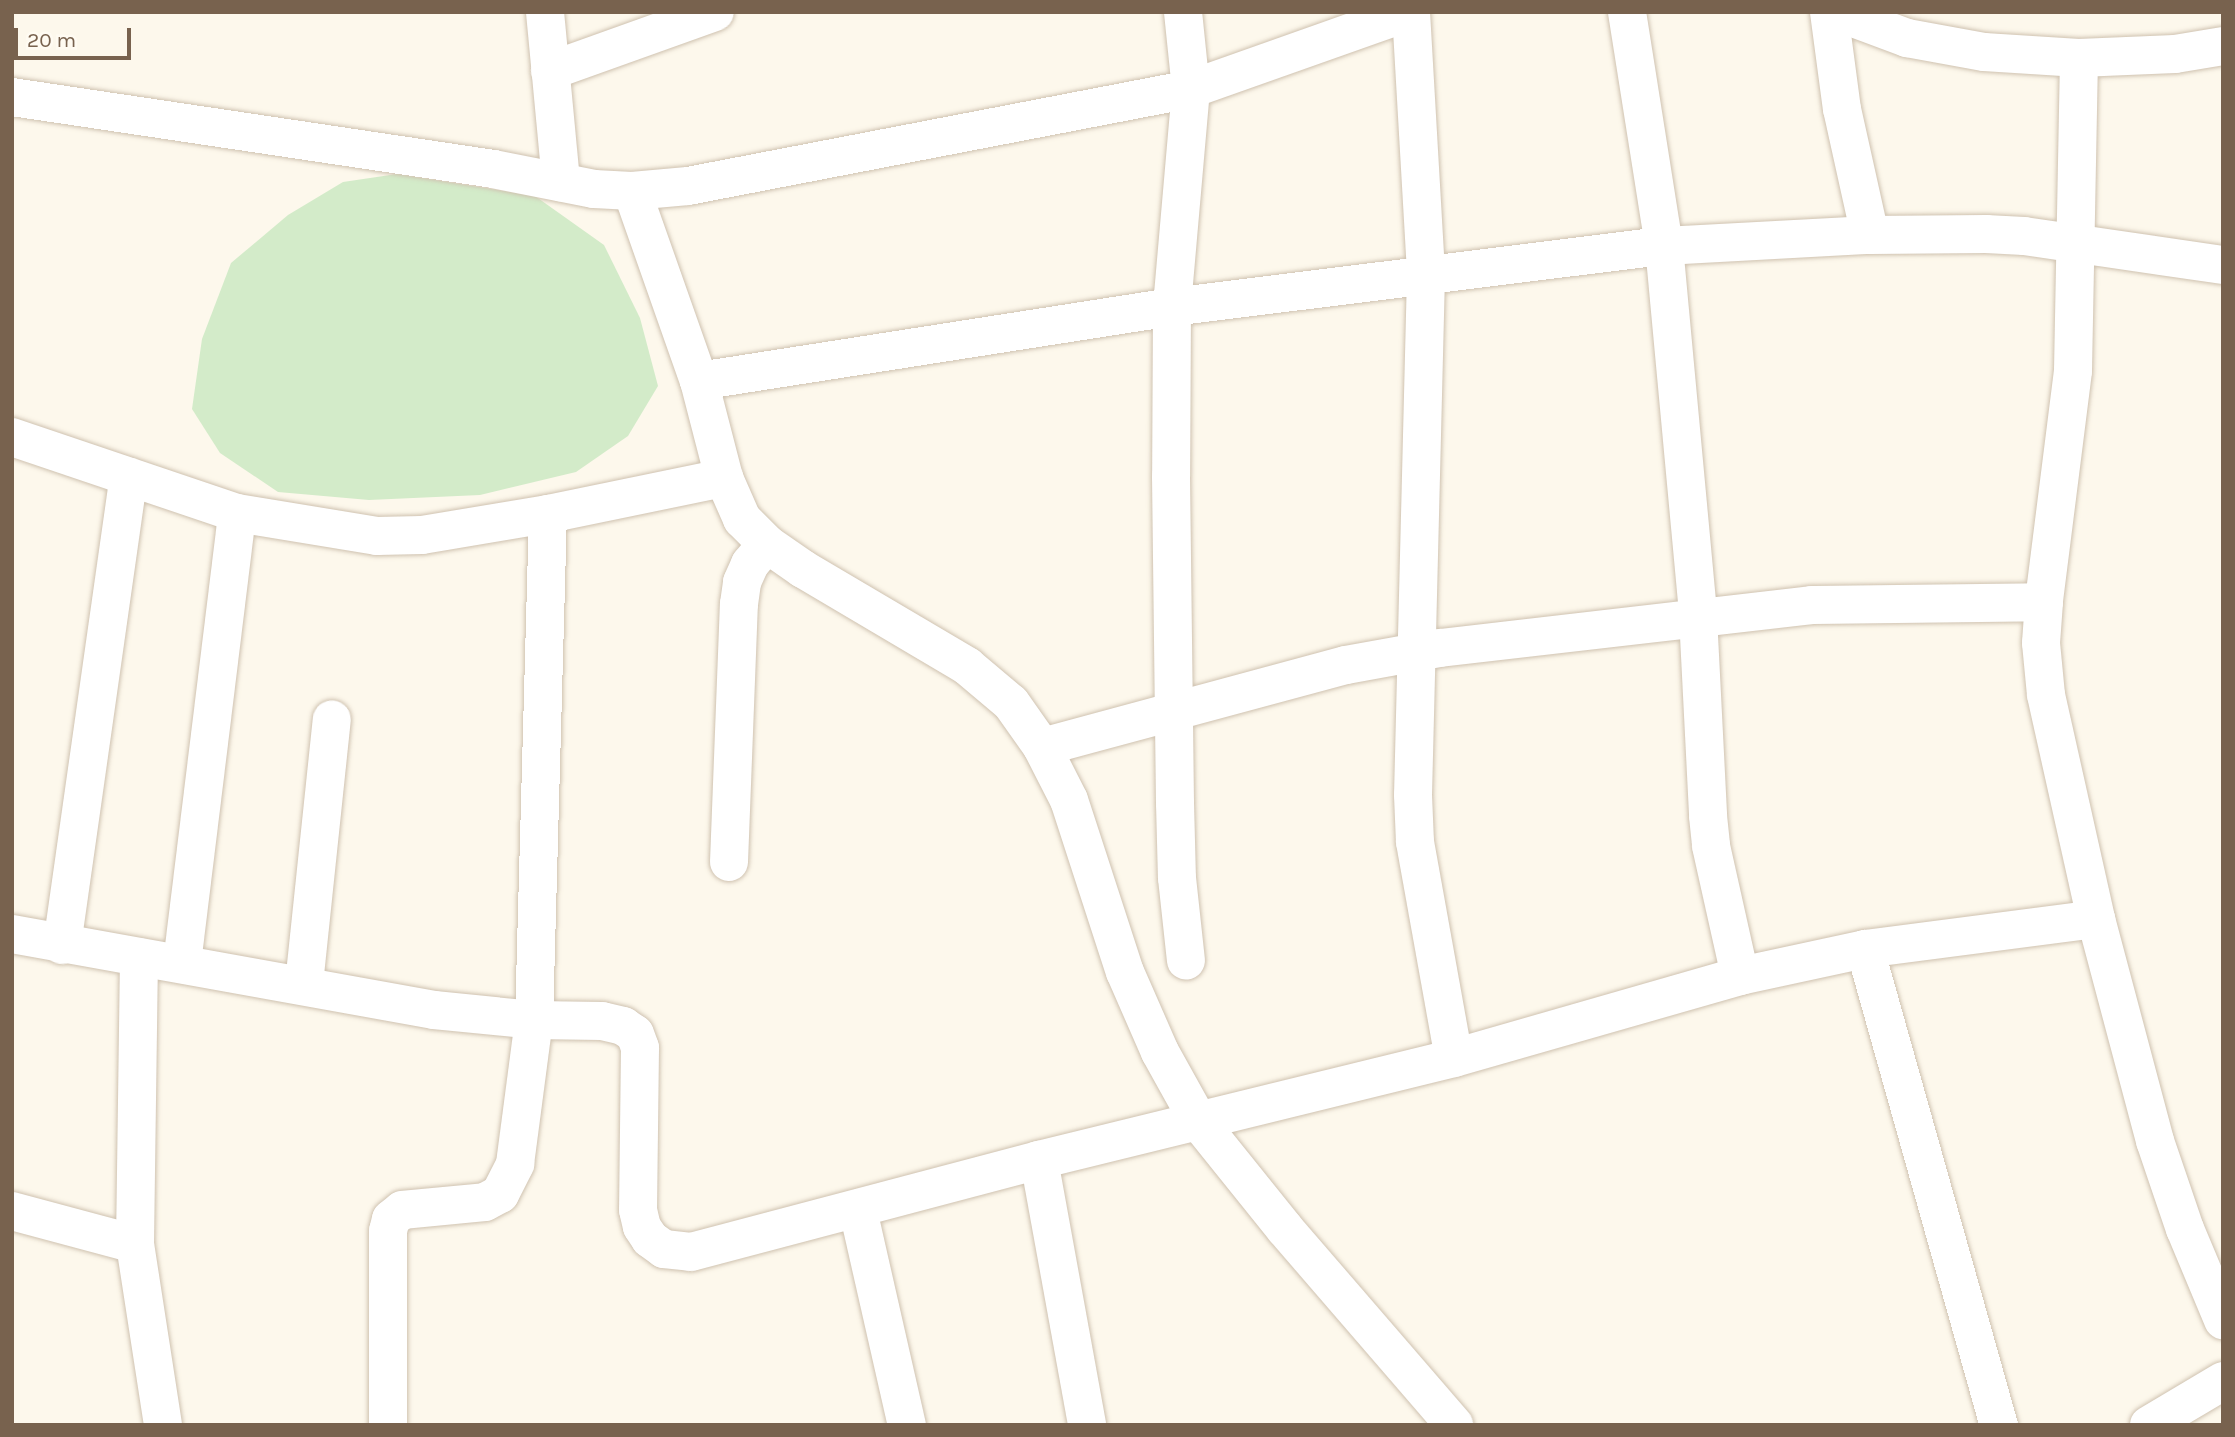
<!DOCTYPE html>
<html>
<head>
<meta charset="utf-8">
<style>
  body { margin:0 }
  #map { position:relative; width:2235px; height:1437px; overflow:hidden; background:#fdf8ec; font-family:Karla,sans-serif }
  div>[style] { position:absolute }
  .green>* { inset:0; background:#d3ebc9 }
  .roads { filter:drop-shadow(0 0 2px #cfc2b0) drop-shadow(0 0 2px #cfc2b0) }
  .minor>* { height:38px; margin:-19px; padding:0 19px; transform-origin:19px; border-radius:19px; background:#fff }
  span { translate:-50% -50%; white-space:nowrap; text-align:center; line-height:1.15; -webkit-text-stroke:5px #fffbf2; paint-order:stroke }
  .frame { position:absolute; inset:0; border:14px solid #78624e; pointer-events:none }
  .scale { position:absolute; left:14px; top:28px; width:117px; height:32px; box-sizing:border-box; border:4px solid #78624e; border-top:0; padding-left:9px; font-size:21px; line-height:24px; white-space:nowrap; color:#78624e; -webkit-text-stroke:5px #fffbf2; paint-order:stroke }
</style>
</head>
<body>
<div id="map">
  <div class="green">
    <div style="clip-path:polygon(397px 174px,535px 196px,604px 245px,640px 318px,658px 386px,628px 436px,576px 472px,480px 495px,369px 500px,278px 492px,220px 453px,192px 409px,202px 339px,231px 263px,288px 215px,343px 182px)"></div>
  </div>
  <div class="roads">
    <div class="minor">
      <div style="left:545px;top:12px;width:171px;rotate:84.6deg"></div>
      <div style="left:1183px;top:12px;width:77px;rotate:84.1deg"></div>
      <div style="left:1191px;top:89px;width:219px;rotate:95deg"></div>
      <div style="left:1172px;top:307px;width:169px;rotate:90.3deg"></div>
      <div style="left:1171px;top:476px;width:327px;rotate:89.3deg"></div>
      <div style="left:1175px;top:803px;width:75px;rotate:88.5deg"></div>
      <div style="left:1177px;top:878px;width:83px;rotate:83.8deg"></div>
      <div style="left:1411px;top:12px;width:263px;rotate:86.7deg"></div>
      <div style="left:1426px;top:275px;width:520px;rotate:91.43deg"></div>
      <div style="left:1413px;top:795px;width:47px;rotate:87.6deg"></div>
      <div style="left:1415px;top:842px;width:219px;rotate:79.8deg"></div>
      <div style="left:1627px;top:12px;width:237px;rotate:81deg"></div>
      <div style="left:1664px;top:246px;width:372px;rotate:84.7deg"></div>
      <div style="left:1698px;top:616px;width:200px;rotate:87.1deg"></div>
      <div style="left:1708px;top:816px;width:30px;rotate:84deg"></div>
      <div style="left:1711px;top:846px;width:133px;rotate:77.4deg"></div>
      <div style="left:1829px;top:12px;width:98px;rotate:82.4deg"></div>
      <div style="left:1842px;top:109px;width:129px;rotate:77.5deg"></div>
      <div style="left:1837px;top:12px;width:75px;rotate:20.4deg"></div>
      <div style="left:1907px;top:38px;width:78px;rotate:10.3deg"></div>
      <div style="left:1984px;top:52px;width:95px;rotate:3.6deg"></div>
      <div style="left:2079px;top:58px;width:96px;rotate:-2.4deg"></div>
      <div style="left:2175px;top:54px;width:49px;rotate:-9.5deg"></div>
      <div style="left:2079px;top:58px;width:313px;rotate:91.1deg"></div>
      <div style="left:2073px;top:371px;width:233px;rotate:97.2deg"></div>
      <div style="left:2044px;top:602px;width:41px;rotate:94.2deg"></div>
      <div style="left:2041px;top:643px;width:52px;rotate:84.5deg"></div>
      <div style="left:2046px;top:695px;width:230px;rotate:77.4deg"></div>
      <div style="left:2096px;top:919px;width:230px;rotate:75.1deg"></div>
      <div style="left:2155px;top:1141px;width:93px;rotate:71.2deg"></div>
      <div style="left:2185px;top:1229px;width:99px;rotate:67.3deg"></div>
      <div style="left:550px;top:71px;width:175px;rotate:-19.7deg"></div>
      <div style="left:12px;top:97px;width:486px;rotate:8.5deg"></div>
      <div style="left:493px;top:169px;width:103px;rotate:11.2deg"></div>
      <div style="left:594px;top:189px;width:38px;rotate:3deg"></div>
      <div style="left:632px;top:191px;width:56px;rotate:-5.1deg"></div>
      <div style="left:688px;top:186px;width:512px;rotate:-10.92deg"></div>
      <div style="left:1191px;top:89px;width:231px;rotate:-19.5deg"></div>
      <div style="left:632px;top:191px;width:201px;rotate:70.6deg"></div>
      <div style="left:699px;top:381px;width:100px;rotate:75.5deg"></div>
      <div style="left:724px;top:478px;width:45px;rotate:66.3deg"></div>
      <div style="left:742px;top:519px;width:35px;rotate:45deg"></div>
      <div style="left:767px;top:544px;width:44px;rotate:34.8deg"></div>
      <div style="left:803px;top:569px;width:191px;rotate:30.6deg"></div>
      <div style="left:967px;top:666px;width:57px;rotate:40.1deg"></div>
      <div style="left:1011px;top:703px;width:54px;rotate:54.8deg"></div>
      <div style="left:1042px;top:747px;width:59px;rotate:63deg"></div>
      <div style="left:1069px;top:800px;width:181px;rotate:72deg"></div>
      <div style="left:1125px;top:972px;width:87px;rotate:66.4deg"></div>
      <div style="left:1160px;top:1052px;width:80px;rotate:60.9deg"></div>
      <div style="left:1199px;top:1122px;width:137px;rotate:51.2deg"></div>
      <div style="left:1285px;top:1229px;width:259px;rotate:49.2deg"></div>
      <div style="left:699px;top:381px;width:479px;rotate:-8.9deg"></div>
      <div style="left:1172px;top:307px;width:496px;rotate:-7.1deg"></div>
      <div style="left:1664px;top:246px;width:206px;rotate:-3.1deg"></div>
      <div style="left:1870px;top:235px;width:116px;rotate:-0.5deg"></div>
      <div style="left:1986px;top:234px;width:38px;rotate:3deg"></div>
      <div style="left:2024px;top:236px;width:201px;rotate:8.3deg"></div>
      <div style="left:12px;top:437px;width:237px;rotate:18.7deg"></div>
      <div style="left:237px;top:513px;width:142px;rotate:9.3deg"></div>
      <div style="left:377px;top:536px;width:45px;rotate:-1.3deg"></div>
      <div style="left:422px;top:535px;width:128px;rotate:-9.5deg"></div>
      <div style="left:548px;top:514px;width:180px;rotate:-11.6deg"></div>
      <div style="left:1042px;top:747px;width:315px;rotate:-15.1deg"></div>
      <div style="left:1346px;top:665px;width:96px;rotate:-10.3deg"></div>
      <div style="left:1440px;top:648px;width:374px;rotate:-6.6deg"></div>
      <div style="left:1812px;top:605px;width:232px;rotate:-0.7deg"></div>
      <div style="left:729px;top:862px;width:258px;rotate:-87.8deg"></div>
      <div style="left:739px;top:604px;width:22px;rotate:-82deg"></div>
      <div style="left:742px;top:582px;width:20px;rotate:-66deg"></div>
      <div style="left:750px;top:564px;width:26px;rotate:-50deg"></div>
      <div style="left:12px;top:934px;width:429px;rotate:10.2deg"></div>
      <div style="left:434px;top:1010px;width:100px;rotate:5.7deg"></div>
      <div style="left:534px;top:1020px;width:68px;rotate:0.8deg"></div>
      <div style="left:602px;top:1021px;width:22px;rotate:13deg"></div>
      <div style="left:623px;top:1026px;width:14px;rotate:34deg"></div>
      <div style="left:635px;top:1034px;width:15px;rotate:70deg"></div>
      <div style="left:640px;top:1048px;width:162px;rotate:90.7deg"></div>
      <div style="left:638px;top:1210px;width:17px;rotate:77deg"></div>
      <div style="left:642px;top:1227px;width:14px;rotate:56deg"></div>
      <div style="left:650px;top:1239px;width:17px;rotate:36deg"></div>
      <div style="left:664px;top:1249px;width:27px;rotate:6deg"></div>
      <div style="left:691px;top:1252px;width:360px;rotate:-14.8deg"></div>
      <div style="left:1039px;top:1160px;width:427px;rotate:-13.8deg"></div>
      <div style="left:1454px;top:1058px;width:298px;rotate:-16deg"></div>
      <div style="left:1740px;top:976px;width:128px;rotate:-12.2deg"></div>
      <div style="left:1865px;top:949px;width:233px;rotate:-7.4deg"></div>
      <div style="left:62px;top:945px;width:473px;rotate:-81.9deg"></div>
      <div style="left:1865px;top:949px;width:495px;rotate:74.3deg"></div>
      <div style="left:139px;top:957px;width:287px;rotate:90.8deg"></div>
      <div style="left:135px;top:1244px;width:183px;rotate:81.2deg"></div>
      <div style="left:182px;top:963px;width:453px;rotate:-83deg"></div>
      <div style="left:304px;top:984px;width:266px;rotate:-84deg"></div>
      <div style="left:1039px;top:1160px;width:269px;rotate:79.7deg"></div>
      <div style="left:858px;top:1210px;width:221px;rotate:77.2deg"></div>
      <div style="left:12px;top:1211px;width:127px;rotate:15deg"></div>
      <div style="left:388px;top:1425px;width:194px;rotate:-90deg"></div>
      <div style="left:388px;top:1231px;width:12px;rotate:-76deg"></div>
      <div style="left:391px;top:1219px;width:14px;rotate:-39deg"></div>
      <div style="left:402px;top:1210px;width:83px;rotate:-5.5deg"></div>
      <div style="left:485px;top:1202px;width:17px;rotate:-28deg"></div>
      <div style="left:500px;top:1194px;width:34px;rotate:-63deg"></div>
      <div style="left:515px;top:1164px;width:145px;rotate:-82.5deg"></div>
      <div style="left:534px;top:1020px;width:506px;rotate:-88.42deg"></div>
      <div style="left:2149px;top:1425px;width:86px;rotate:-30.7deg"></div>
    </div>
  </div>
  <div class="frame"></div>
  <div class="scale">20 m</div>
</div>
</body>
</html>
